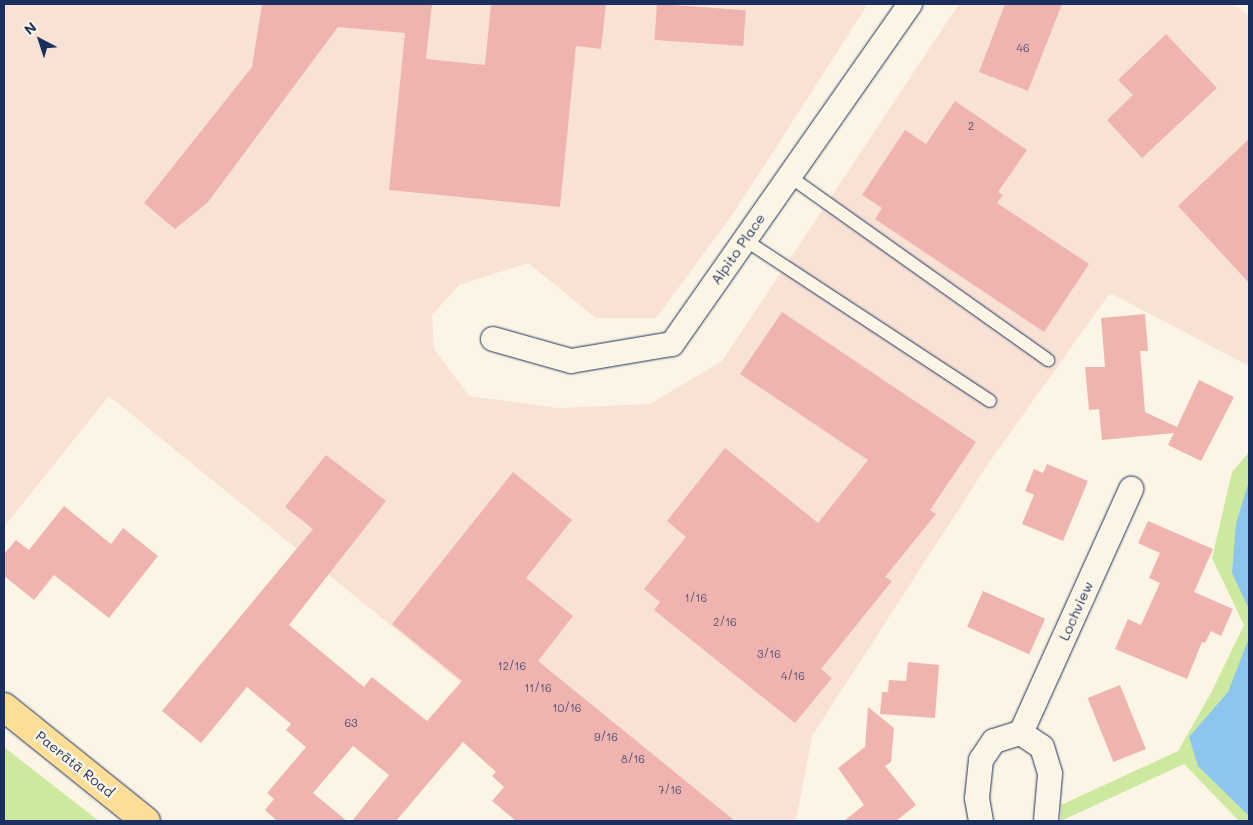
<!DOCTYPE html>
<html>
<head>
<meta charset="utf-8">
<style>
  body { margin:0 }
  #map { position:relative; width:1253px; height:825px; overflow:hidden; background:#fcf5e5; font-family:Mali,sans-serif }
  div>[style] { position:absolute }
  .built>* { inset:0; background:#f8e2d5 }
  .green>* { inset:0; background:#cde9a0 }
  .water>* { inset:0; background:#8dc5ec }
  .building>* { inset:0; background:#efb4af; transform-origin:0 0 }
  .roads { filter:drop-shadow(0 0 1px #1b2f5e) drop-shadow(0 0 1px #1b2f5e) }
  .service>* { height:12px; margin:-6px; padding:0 6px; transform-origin:6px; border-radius:6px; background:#fcf5e5 }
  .minor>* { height:24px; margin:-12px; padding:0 12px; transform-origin:12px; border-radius:12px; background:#fcf5e5 }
  .primary>* { height:28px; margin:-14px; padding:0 14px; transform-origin:14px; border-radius:14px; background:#fdde96 }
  span { translate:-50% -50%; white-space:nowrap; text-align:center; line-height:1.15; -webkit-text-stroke:5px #fcf5e5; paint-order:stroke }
  .number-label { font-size:11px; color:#505072 }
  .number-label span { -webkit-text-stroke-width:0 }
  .street-label { font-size:14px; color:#1b2f5e }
  .frame { position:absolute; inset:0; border:5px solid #1b2f5e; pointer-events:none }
  .north { position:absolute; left:15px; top:15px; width:50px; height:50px; -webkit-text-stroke:4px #fcf5e5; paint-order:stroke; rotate:320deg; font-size:14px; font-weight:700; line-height:20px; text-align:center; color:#1b2f5e }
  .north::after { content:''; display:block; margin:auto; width:18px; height:22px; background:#1b2f5e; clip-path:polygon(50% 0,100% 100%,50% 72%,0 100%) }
</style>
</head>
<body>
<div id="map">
  <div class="built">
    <div style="clip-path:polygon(4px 4px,868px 4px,733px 214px,656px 318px,596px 318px,528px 263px,459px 285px,432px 315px,434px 349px,469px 396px,559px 408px,650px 404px,722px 361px,959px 4px,1233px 4px,1249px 15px,1249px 366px,1110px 293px,988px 464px,812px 736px,796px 821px,631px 821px,109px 396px,4px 527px)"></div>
  </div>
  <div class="green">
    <div style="clip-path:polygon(1249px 452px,1249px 821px,1239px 821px,1184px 764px,1061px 821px,1061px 805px,1178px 751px,1211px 693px,1244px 625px,1212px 558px,1232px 472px)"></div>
    <div style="clip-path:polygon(4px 747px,99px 821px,4px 821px)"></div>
  </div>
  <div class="water">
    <div style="clip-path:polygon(1249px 481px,1249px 609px,1232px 573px,1236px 524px)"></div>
    <div style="clip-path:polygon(1249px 638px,1249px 816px,1198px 766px,1189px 737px,1228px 692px)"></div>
  </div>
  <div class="building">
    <div style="clip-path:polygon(262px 4px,432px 4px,426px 59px,485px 65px,491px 4px,606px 4px,601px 49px,576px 46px,560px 207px,389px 190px,405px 33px,338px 27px,208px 202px,175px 229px,144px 203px,252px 67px)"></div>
    <div style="left:657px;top:4px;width:89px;height:36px;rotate:4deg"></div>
    <div style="clip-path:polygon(1005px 4px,1062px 4px,1028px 91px,979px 72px)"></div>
    <div style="clip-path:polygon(1166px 34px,1217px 88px,1142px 158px,1107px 120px,1133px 95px,1118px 80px)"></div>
    <div style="clip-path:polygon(955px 101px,1027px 150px,998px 192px,1003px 195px,997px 203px,1089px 264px,1044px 332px,875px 219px,882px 208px,862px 195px,905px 130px,926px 144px)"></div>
    <div style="clip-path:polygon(1249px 139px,1249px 283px,1178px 206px)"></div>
    <div style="clip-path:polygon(782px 312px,976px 442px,930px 510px,936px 514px,885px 577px,892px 581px,821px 669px,832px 678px,795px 723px,654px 610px,660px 602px,644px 589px,686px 537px,667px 521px,725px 448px,818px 523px,868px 460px,740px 374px)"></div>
    <div style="clip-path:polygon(1145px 314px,1148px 351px,1140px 351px,1145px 412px,1177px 427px,1199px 380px,1234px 397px,1201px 461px,1168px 445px,1174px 433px,1102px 440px,1099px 409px,1089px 410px,1085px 367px,1105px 367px,1101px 318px)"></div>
    <div style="clip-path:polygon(326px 455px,386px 501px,289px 625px,364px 687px,372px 677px,427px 721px,462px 681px,392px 624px,513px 472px,572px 520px,526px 578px,573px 616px,538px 661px,735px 821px,516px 821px,492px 801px,504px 787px,492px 776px,496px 772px,463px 742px,396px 821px,352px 821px,389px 775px,353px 746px,313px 793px,347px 821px,277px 821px,265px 810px,274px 799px,267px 793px,306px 747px,286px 730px,291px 724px,247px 687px,201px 743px,162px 711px,313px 529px,285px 507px)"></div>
    <div style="clip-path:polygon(1047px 464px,1088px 481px,1063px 541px,1022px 524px,1034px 495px,1025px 491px,1034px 469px,1043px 473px)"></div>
    <div style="clip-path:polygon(64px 506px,111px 544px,123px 528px,158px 556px,109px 618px,54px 575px,34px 600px,4px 576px,4px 554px,16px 540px,29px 550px)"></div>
    <div style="clip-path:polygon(1148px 521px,1213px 549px,1194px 592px,1233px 609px,1221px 636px,1211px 631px,1205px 643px,1202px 642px,1187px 679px,1115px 649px,1128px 619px,1141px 625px,1160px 583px,1149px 578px,1160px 553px,1138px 543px)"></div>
    <div style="left:983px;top:591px;width:68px;height:39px;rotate:24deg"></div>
    <div style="clip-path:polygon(908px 662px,939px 665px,935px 718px,880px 714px,882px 692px,888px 692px,889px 680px,906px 681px)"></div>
    <div style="left:1120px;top:685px;width:69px;height:35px;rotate:68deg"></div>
    <div style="clip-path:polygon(868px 707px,894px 728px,891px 762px,885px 766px,916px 805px,896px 821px,844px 821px,864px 805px,838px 768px,865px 747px)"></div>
  </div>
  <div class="roads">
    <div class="service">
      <div style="left:789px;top:176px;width:318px;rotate:35.4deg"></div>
      <div style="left:745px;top:240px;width:293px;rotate:33.3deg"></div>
    </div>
    <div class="minor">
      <div style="left:493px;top:339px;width:81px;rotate:15.8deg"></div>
      <div style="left:571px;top:361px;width:102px;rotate:-9.6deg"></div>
      <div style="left:672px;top:344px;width:415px;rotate:-55deg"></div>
      <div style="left:1021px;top:733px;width:268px;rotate:-65.7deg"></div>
      <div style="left:981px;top:821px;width:23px;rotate:-100deg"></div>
      <div style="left:977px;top:798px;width:38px;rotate:-84deg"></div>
      <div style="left:981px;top:760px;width:23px;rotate:-56deg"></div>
      <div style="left:994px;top:741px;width:28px;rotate:-17deg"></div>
      <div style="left:1021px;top:733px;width:25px;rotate:34deg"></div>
      <div style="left:1042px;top:747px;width:28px;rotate:73deg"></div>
      <div style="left:1050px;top:774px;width:47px;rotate:94.9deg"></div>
    </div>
    <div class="primary">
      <div style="left:4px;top:707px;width:182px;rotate:38.8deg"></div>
    </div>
  </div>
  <div class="number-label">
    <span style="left:1023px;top:48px">46</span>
    <span style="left:971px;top:126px">2</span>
    <span style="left:696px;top:598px">1/16</span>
    <span style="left:725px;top:622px">2/16</span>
    <span style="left:769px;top:654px">3/16</span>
    <span style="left:512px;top:666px">12/16</span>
    <span style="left:793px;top:676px">4/16</span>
    <span style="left:538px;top:688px">11/16</span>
    <span style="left:567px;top:708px">10/16</span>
    <span style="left:351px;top:723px">63</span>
    <span style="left:606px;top:737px">9/16</span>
    <span style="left:633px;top:759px">8/16</span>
    <span style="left:670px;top:790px">7/16</span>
  </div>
  <div class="street-label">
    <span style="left:738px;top:249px;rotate:-55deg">Alpito Place</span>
    <span style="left:1076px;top:611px;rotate:-66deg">Lochview</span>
    <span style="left:75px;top:764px;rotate:39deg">Paerātā Road</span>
  </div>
  <div class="frame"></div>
  <div class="north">N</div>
</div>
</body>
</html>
